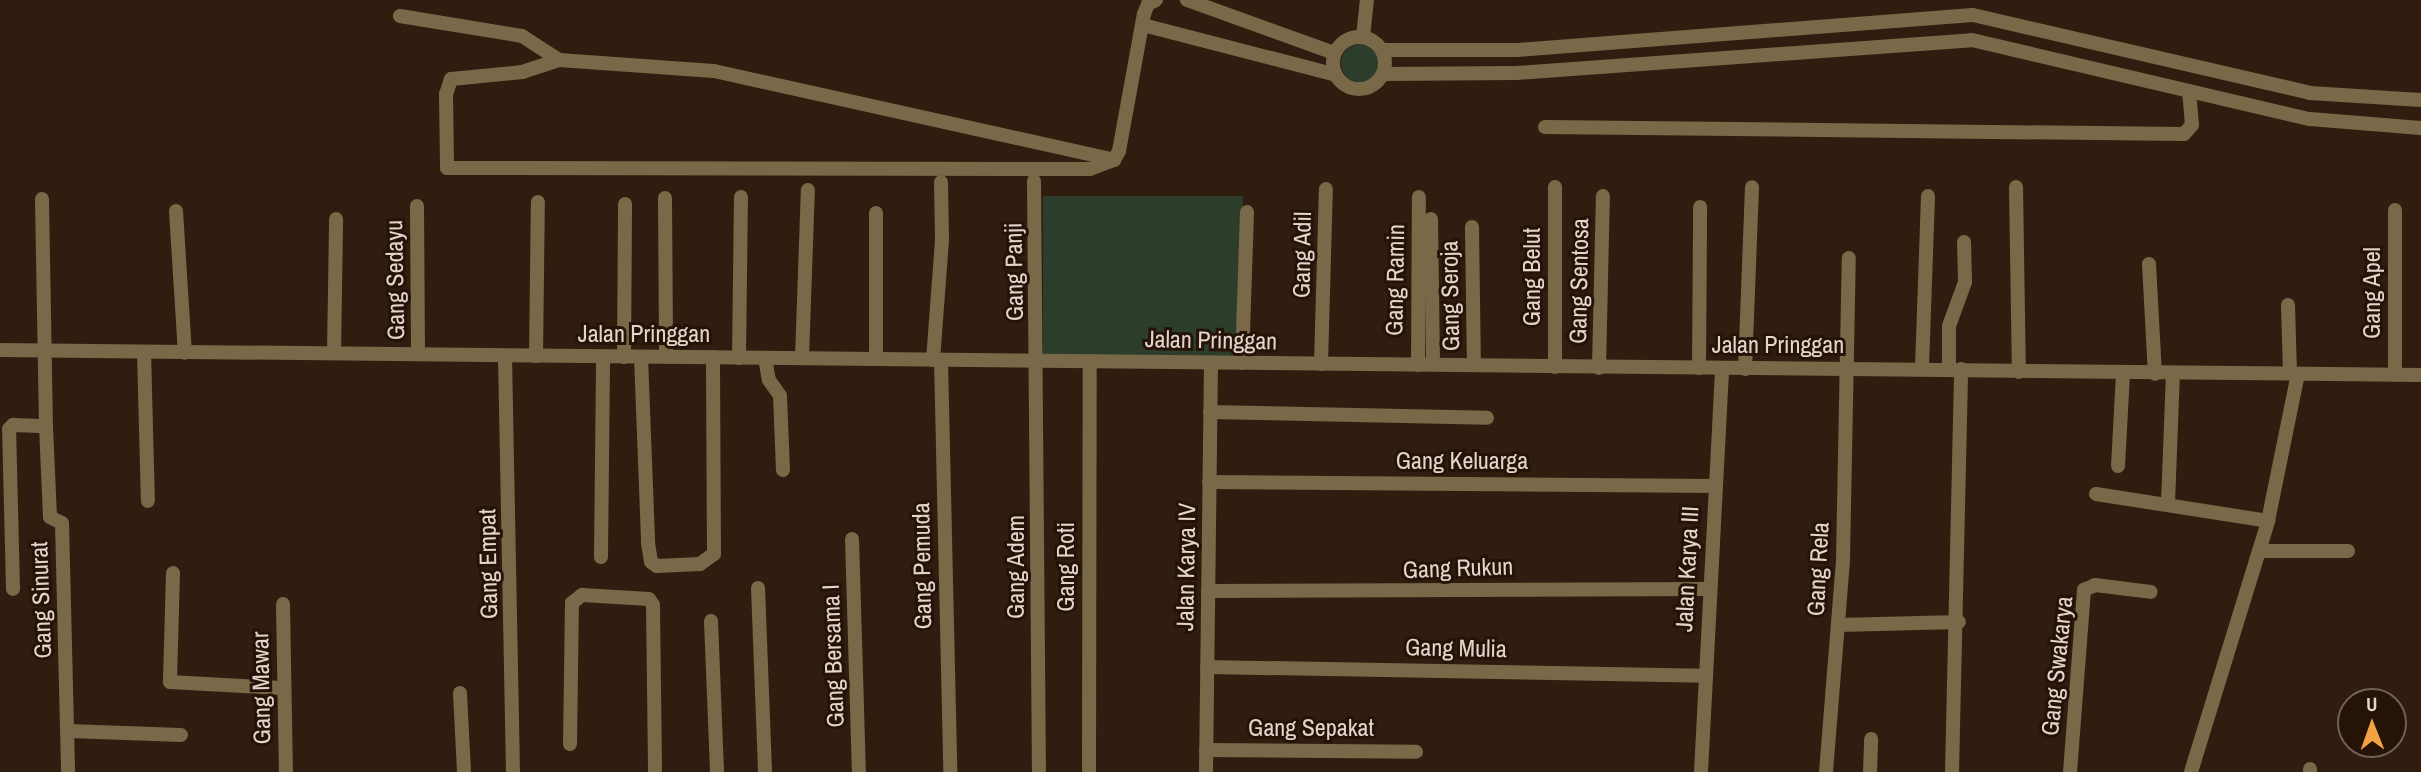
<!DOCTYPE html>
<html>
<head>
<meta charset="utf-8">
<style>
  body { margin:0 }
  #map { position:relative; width:2421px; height:772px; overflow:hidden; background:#301d10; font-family:"Archivo Narrow",sans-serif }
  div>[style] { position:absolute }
  .green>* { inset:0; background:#2c3d2b; transform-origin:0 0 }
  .round { border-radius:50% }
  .minor>* { height:14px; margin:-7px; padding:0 7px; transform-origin:7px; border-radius:7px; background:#796948 }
  .minor>.ring { margin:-7px; padding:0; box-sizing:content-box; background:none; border:14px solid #796948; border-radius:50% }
  span { translate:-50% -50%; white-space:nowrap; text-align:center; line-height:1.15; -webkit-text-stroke:6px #261307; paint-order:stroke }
  .street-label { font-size:24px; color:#e3d5cd }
  .north { position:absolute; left:2337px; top:688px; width:70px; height:70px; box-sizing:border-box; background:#261307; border:2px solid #726156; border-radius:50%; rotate:359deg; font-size:19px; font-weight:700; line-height:28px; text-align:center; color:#e3d5cd }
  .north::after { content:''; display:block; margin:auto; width:24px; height:32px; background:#f4a344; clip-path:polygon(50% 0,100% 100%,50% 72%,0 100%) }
</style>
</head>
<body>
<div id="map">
  <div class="green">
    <div class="round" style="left:1341px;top:44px;width:38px;height:38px"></div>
    <div style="left:1043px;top:196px;width:200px;height:160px"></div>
  </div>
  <div class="minor">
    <div style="left:1187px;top:0;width:156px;rotate:19.8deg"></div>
    <div style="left:400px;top:16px;width:124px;rotate:9.3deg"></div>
    <div style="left:522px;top:36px;width:44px;rotate:33deg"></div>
    <div style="left:559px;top:60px;width:155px;rotate:4.1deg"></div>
    <div style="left:714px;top:71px;width:410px;rotate:12.5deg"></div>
    <div style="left:1143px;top:25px;width:199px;rotate:14.5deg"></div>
    <div class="ring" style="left:1333px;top:37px;width:38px;height:38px"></div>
    <div style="left:1363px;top:37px;width:37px;rotate:-84deg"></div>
    <div style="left:1382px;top:50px;width:135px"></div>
    <div style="left:1517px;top:50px;width:457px;rotate:-4.4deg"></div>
    <div style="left:1973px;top:15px;width:346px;rotate:13deg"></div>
    <div style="left:2310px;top:93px;width:111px;rotate:3.6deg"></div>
    <div style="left:559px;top:60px;width:38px;rotate:162deg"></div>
    <div style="left:523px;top:72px;width:72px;rotate:174.4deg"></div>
    <div style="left:451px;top:79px;width:16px;rotate:108deg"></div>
    <div style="left:446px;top:94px;width:74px;rotate:89.2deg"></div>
    <div style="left:447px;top:168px;width:643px;rotate:0.09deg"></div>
    <div style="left:1090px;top:169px;width:26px;rotate:-21deg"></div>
    <div style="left:1114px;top:160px;width:10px;rotate:-61deg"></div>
    <div style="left:1119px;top:151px;width:139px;rotate:-79.7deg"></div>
    <div style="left:1144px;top:14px;width:11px;rotate:-68deg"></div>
    <div style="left:1148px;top:4px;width:9px;rotate:-27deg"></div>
    <div style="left:1383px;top:74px;width:133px;rotate:-0.4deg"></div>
    <div style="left:1516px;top:73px;width:457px;rotate:-4.1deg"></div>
    <div style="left:1972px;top:40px;width:347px;rotate:13.2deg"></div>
    <div style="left:2310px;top:119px;width:111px;rotate:4.6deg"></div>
    <div style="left:1545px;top:127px;width:639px;rotate:0.63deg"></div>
    <div style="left:2184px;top:134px;width:12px;rotate:-48deg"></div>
    <div style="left:2192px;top:125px;width:34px;rotate:-95deg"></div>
    <div style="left:1034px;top:181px;width:591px;rotate:89.52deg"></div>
    <div style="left:2016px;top:187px;width:185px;rotate:89.1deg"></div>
    <div style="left:665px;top:198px;width:159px;rotate:89.6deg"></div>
    <div style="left:42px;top:199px;width:227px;rotate:89deg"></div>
    <div style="left:46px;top:426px;width:91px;rotate:87.5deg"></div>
    <div style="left:50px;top:517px;width:13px;rotate:27deg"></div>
    <div style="left:62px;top:523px;width:249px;rotate:88.6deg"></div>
    <div style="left:417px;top:206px;width:148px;rotate:89.6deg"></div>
    <div style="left:2395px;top:210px;width:165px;rotate:90deg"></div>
    <div style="left:176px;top:211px;width:142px;rotate:86.4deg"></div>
    <div style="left:1431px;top:219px;width:145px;rotate:89.2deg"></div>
    <div style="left:1472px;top:227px;width:138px;rotate:89.2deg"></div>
    <div style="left:2149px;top:264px;width:110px;rotate:86.9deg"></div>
    <div style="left:2288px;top:305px;width:68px;rotate:88.3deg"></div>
    <div style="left:0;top:350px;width:2421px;rotate:0.59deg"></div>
    <div style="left:144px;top:352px;width:149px;rotate:88.5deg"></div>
    <div style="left:334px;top:353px;width:134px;rotate:-89.1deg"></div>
    <div style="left:505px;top:356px;width:416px;rotate:88.9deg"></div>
    <div style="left:536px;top:356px;width:154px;rotate:-89.3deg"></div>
    <div style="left:624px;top:357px;width:153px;rotate:-89.6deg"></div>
    <div style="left:641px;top:357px;width:186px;rotate:87.8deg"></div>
    <div style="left:648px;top:543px;width:19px;rotate:81deg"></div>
    <div style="left:651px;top:562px;width:7px;rotate:34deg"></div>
    <div style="left:657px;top:566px;width:43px;rotate:-2.7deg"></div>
    <div style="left:700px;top:564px;width:17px;rotate:-36deg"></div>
    <div style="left:714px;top:554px;width:197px;rotate:-90.3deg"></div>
    <div style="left:739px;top:358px;width:161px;rotate:-89.3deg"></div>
    <div style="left:765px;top:358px;width:22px;rotate:80deg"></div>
    <div style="left:769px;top:380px;width:19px;rotate:55deg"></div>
    <div style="left:780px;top:396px;width:74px;rotate:87.7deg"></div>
    <div style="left:802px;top:358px;width:168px;rotate:-88deg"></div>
    <div style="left:876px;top:359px;width:146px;rotate:-90deg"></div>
    <div style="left:933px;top:360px;width:121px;rotate:-85.7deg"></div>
    <div style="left:942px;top:239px;width:57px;rotate:-91deg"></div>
    <div style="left:941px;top:360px;width:412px;rotate:88.7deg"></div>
    <div style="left:1242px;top:363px;width:151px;rotate:-88.1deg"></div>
    <div style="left:1321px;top:364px;width:175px;rotate:-88.4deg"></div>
    <div style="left:1418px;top:365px;width:168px;rotate:-89.7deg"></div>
    <div style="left:1555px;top:367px;width:180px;rotate:-90deg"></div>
    <div style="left:1599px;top:368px;width:172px;rotate:-88.7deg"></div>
    <div style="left:1699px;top:368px;width:161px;rotate:-89.6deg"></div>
    <div style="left:1922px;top:368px;width:172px;rotate:-88deg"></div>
    <div style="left:1745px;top:369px;width:182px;rotate:-87.8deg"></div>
    <div style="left:1949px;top:369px;width:43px;rotate:-90deg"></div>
    <div style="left:1949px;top:326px;width:47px;rotate:-70deg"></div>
    <div style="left:1965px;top:282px;width:40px;rotate:-91.4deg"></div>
    <div style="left:1210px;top:412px;width:277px;rotate:1.2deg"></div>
    <div style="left:2118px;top:466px;width:92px;rotate:-86.9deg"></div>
    <div style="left:1209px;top:482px;width:505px;rotate:0.45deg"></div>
    <div style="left:2096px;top:494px;width:174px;rotate:8.9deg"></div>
    <div style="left:2168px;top:503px;width:129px;rotate:-87.8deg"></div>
    <div style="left:852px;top:539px;width:233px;rotate:88.3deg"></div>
    <div style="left:2259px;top:551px;width:89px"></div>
    <div style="left:601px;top:557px;width:200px;rotate:-89.4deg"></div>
    <div style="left:173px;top:573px;width:109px;rotate:91.6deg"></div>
    <div style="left:170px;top:682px;width:112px;rotate:3.1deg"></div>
    <div style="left:758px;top:588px;width:184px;rotate:87.8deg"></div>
    <div style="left:13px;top:589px;width:160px;rotate:-91.4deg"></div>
    <div style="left:9px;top:429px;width:6px;rotate:-45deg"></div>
    <div style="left:13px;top:425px;width:33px;rotate:2deg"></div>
    <div style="left:1208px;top:591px;width:501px;rotate:-0.23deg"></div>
    <div style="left:283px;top:604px;width:168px;rotate:89deg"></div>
    <div style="left:711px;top:621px;width:151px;rotate:87.7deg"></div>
    <div style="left:1838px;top:625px;width:121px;rotate:-1.4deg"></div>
    <div style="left:1207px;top:667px;width:497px;rotate:1deg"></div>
    <div style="left:460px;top:693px;width:79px;rotate:87.1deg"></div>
    <div style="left:68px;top:731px;width:113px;rotate:2deg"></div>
    <div style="left:570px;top:744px;width:141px;rotate:-89.2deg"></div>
    <div style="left:572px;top:603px;width:13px;rotate:-39deg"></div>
    <div style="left:582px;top:595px;width:67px;rotate:3.4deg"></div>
    <div style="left:649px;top:599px;width:7px;rotate:56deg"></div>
    <div style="left:653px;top:605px;width:167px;rotate:89.3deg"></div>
    <div style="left:1206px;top:750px;width:210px;rotate:0.5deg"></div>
    <div style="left:1089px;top:772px;width:411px;rotate:-89.9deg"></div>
    <div style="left:1206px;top:772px;width:409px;rotate:-89.3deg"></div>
    <div style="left:1701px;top:772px;width:404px;rotate:-87deg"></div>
    <div style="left:1826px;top:772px;width:214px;rotate:-85.4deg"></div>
    <div style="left:1843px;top:559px;width:301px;rotate:-88.9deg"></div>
    <div style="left:1870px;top:772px;width:33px;rotate:-88deg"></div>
    <div style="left:1952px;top:772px;width:403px;rotate:-88.7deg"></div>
    <div style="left:2070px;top:772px;width:183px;rotate:-85.6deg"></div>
    <div style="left:2084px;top:590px;width:12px;rotate:-24deg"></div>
    <div style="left:2095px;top:585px;width:56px;rotate:7.1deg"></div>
    <div style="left:2191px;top:772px;width:263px;rotate:-72.9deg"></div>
    <div style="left:2268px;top:521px;width:150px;rotate:-78.5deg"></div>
    <div style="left:2310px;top:772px;width:3px;rotate:-90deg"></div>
  </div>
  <div class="street-label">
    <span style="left:1302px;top:255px;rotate:-89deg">Gang Adil</span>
    <span style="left:1014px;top:272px;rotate:-91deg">Gang Panji</span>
    <span style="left:1532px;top:277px;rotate:-90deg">Gang Belut</span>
    <span style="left:395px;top:280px;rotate:-91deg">Gang Sedayu</span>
    <span style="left:1395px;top:280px;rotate:-89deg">Gang Ramin</span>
    <span style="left:1579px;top:281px;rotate:-89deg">Gang Sentosa</span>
    <span style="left:2372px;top:293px;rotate:-90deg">Gang Apel</span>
    <span style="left:1450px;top:296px;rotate:-91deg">Gang Seroja</span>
    <span style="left:644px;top:334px">Jalan Pringgan</span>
    <span style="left:1211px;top:340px;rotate:1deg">Jalan Pringgan</span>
    <span style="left:1778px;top:345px">Jalan Pringgan</span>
    <span style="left:1462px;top:461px">Gang Keluarga</span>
    <span style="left:488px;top:564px;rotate:-91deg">Gang Empat</span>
    <span style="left:922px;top:566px;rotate:-91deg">Gang Pemuda</span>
    <span style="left:1016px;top:567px;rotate:-90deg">Gang Adem</span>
    <span style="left:1066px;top:567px;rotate:-90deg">Gang Roti</span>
    <span style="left:1186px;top:567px;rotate:-89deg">Jalan Karya IV</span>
    <span style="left:1458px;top:568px;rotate:-2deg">Gang Rukun</span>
    <span style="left:1687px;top:569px;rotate:-87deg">Jalan Karya III</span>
    <span style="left:1818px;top:569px;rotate:-87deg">Gang Rela</span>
    <span style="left:41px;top:600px;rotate:-92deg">Gang Sinurat</span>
    <span style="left:1456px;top:648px;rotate:1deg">Gang Mulia</span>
    <span style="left:833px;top:656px;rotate:-92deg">Gang Bersama I</span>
    <span style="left:2057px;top:666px;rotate:-84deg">Gang Swakarya</span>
    <span style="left:261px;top:688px;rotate:-91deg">Gang Mawar</span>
    <span style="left:1311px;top:728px">Gang Sepakat</span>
  </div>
  <div class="north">U</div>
</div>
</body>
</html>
